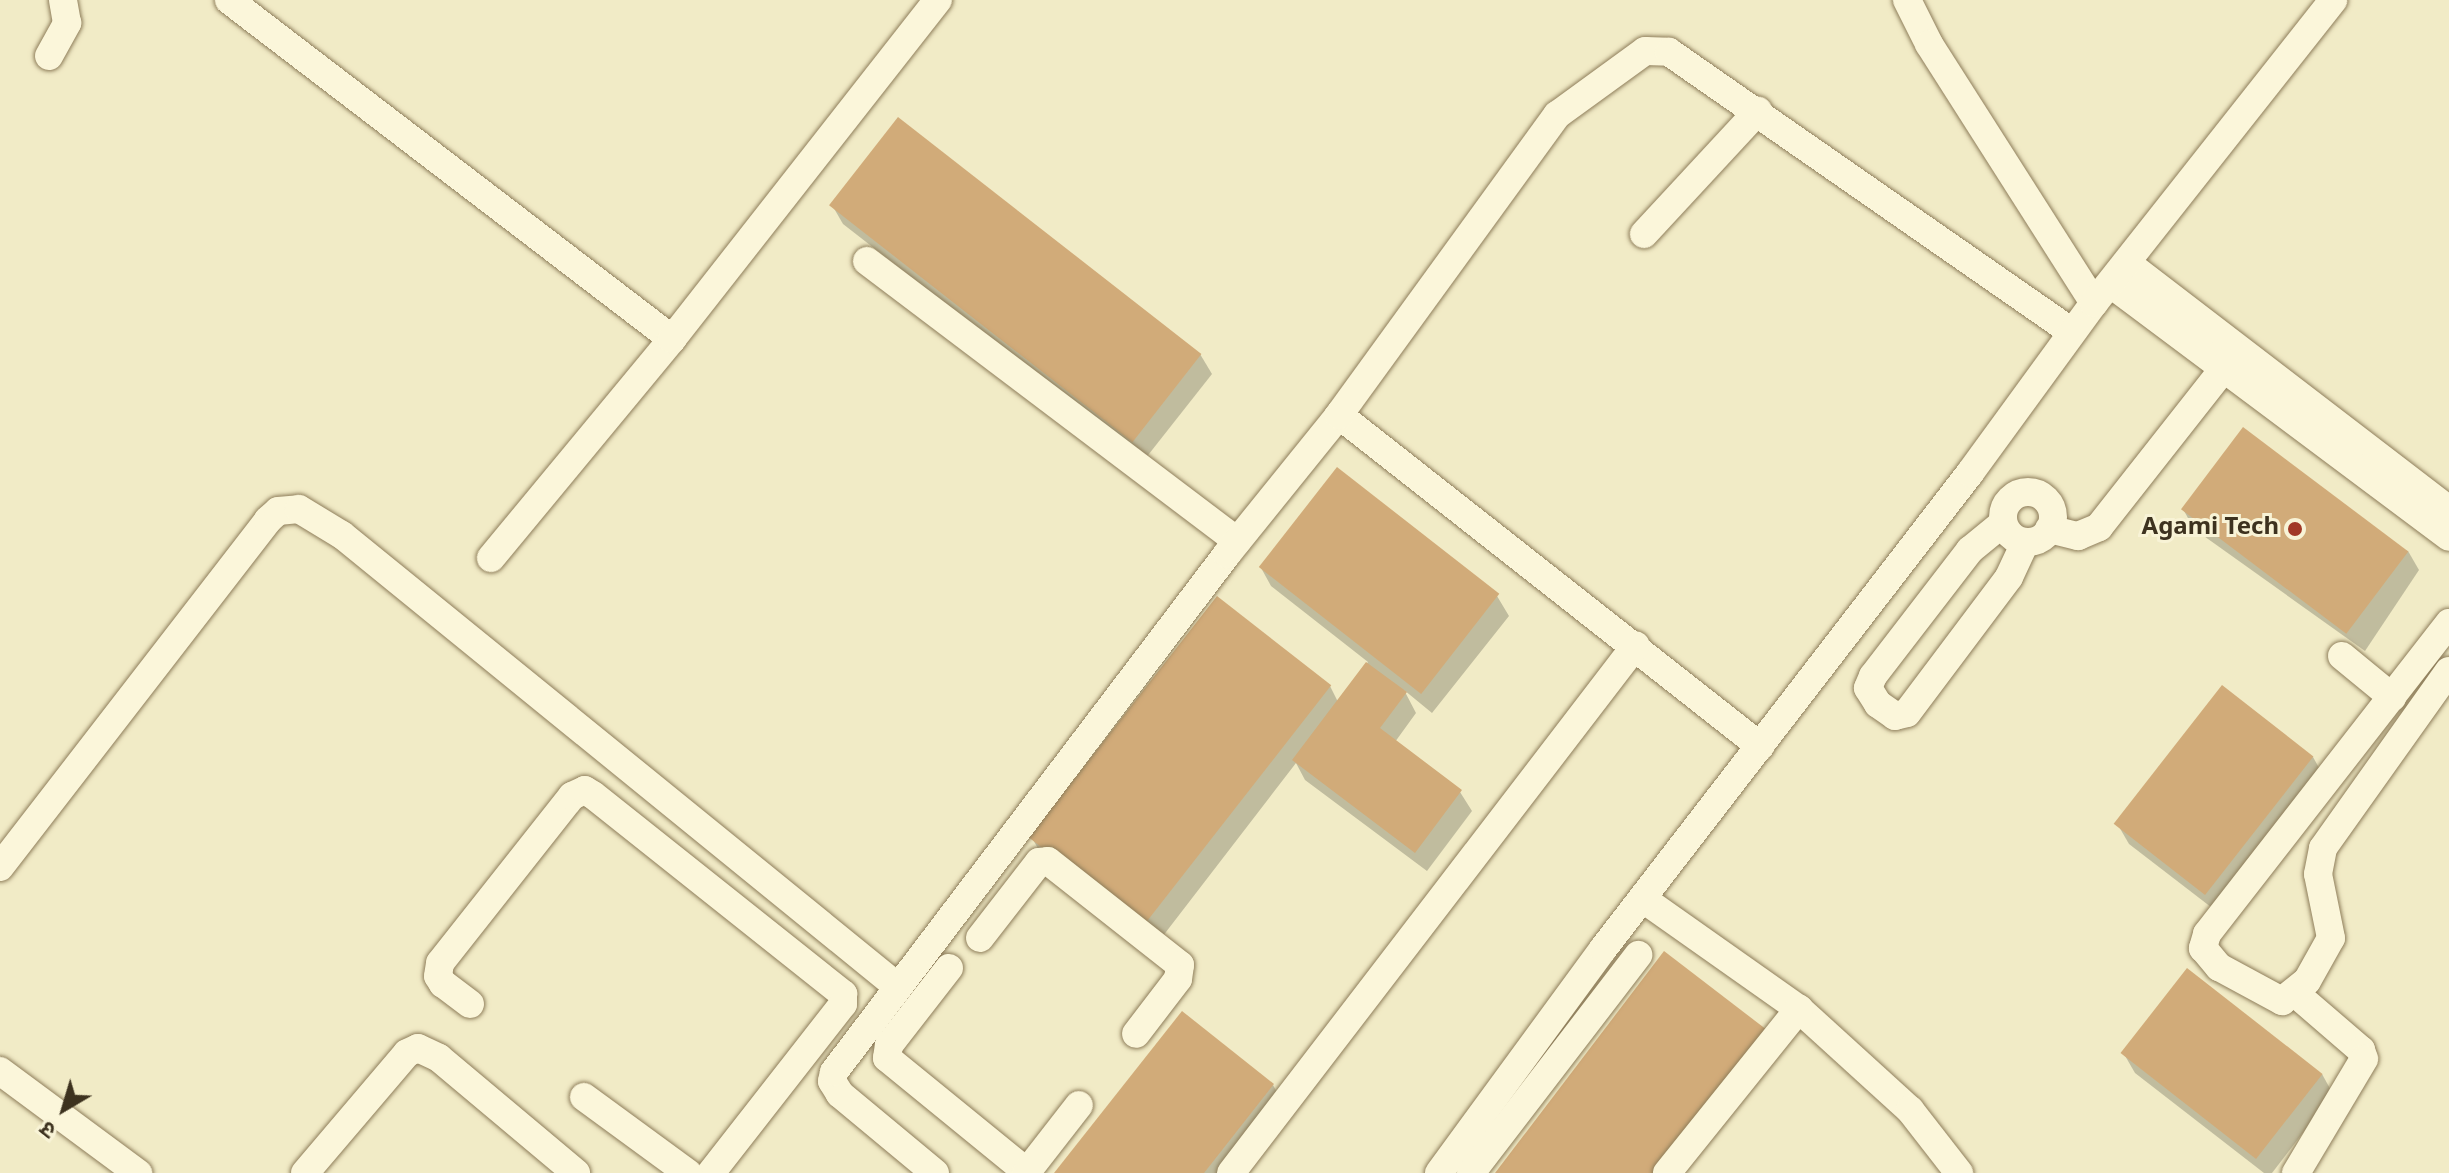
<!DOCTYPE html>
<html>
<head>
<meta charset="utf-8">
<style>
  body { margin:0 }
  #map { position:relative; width:2449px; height:1173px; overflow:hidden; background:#f1ebc6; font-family:Georgia,"Noto Sans Devanagari",serif }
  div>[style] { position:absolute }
  .shadow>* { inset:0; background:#0003 }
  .building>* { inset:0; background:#d1ab79; transform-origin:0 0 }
  .roads { filter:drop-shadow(0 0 2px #8e7d5a) drop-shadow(0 0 2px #8e7d5a) }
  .minor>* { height:28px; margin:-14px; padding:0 14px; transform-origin:14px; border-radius:14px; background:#fbf6da }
  .minor>.ring { margin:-14px; padding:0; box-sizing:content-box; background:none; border:28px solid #fbf6da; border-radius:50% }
  .dots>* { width:22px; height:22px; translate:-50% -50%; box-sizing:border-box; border:4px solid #f8f3d6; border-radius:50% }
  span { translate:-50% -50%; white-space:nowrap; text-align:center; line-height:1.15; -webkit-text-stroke:6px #f8f3d6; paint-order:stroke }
  .poi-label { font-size:24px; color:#3d321f; font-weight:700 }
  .right { translate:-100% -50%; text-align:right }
  .north { position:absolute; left:24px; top:1069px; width:80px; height:80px; -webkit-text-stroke:6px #f8f3d6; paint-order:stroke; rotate:218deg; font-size:22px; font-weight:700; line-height:32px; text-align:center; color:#3d321f }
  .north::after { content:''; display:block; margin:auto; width:28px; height:36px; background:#3d321f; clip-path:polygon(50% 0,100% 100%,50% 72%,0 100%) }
</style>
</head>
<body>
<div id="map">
  <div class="shadow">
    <div style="clip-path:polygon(832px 205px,1200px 354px,1212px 374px,1145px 459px,843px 224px)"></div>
    <div style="clip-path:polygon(2183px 509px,2408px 551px,2419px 570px,2365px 651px,2194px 529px)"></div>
    <div style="clip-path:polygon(1260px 566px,1497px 596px,1509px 616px,1432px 713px,1404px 690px,1416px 713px,1395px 742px,1460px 792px,1472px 811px,1427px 871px,1305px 780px,1296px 763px,1156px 945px,1043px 857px,1032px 838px,1330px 686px,1338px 702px,1368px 662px,1271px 586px)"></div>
    <div style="clip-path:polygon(2313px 757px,2324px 777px,2220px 914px,2129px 844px,2118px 825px)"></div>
    <div style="clip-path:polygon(2124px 1054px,2322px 1074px,2333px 1094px,2272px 1173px,2264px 1173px,2135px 1073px)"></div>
    <div style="clip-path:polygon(1273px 1085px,1284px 1105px,1230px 1173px,1057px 1173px)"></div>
  </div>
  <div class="building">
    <div style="left:898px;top:117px;width:385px;height:112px;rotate:38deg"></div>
    <div style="left:2243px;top:427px;width:207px;height:103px;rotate:37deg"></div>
    <div style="left:1337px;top:467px;width:206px;height:127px;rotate:38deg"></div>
    <div style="left:1217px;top:596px;width:145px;height:306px;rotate:38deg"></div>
    <div style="clip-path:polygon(1366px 662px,1407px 692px,1380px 728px,1462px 790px,1415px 853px,1292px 760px)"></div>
    <div style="left:2222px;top:685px;width:116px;height:176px;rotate:38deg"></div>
    <div style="clip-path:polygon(1664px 951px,1767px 1030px,1658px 1173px,1495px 1173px)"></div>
    <div style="left:2187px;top:968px;width:172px;height:108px;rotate:38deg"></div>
    <div style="clip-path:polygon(1182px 1011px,1274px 1084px,1204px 1173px,1054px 1173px)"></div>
  </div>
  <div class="roads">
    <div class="minor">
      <div style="left:229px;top:0;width:558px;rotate:37.42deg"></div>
      <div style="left:1907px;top:0;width:49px;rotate:63.4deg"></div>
      <div style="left:1929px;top:44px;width:307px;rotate:57.5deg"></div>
      <div style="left:49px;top:56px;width:38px;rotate:-61deg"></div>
      <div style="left:67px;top:23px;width:23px;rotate:-100deg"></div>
      <div style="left:1644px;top:234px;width:168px;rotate:-47.2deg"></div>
      <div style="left:867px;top:261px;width:464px;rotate:37.1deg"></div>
      <div style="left:2127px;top:263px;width:406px;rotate:37.5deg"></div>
      <div style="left:2111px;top:284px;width:422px;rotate:36.8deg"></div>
      <div style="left:1339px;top:415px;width:536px;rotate:38.18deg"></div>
      <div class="ring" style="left:2003px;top:492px;width:22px;height:22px"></div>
      <div style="left:2003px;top:523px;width:43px;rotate:140.7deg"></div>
      <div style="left:1970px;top:550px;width:159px;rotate:127.6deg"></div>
      <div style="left:1873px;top:676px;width:13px;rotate:113deg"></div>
      <div style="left:1868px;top:688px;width:19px;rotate:58deg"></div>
      <div style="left:1878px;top:704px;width:21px;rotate:35deg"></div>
      <div style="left:1895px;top:716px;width:12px;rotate:-14deg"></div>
      <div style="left:1907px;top:713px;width:170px;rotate:-53.1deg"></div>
      <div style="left:2009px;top:577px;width:38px;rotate:-65deg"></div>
      <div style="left:2049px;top:529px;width:30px;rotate:14deg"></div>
      <div style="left:2078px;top:536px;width:23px;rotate:-23deg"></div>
      <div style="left:2099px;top:527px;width:220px;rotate:-51.8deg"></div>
      <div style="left:491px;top:558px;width:284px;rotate:-50.4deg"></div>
      <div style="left:672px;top:339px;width:431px;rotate:-51.9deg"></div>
      <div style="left:2449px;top:623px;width:394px;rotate:127.9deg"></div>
      <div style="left:2207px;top:934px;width:15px;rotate:106deg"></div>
      <div style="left:2203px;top:948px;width:25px;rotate:50deg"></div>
      <div style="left:2219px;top:967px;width:72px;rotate:28.4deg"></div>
      <div style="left:2282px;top:1001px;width:32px;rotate:-39deg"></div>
      <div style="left:2307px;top:981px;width:49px;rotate:-60.8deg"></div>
      <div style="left:2331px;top:938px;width:65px;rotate:-101.5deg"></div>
      <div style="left:2318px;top:874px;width:26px;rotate:-79deg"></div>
      <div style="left:2323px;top:848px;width:217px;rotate:-54.6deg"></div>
      <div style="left:2342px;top:656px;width:65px;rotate:39.4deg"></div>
      <div style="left:0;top:867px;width:438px;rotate:-52.3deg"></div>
      <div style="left:268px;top:520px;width:13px;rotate:-42deg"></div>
      <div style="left:278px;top:511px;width:21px;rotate:-5deg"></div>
      <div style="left:299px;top:509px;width:50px;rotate:31.2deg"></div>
      <div style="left:342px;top:535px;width:717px;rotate:39.11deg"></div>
      <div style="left:1643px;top:899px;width:191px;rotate:35.2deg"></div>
      <div style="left:1799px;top:1009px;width:150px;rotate:42.3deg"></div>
      <div style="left:1910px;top:1110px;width:80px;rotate:52.1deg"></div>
      <div style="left:980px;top:938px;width:96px;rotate:-52.2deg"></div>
      <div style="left:1039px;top:862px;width:9px;rotate:-6deg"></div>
      <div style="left:1048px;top:861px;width:168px;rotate:38.2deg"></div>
      <div style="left:1180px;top:965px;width:14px;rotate:98deg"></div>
      <div style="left:1178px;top:979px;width:69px;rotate:127.4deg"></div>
      <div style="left:949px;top:968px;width:98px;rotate:127.9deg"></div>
      <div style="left:889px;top:1045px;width:13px;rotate:99deg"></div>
      <div style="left:887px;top:1058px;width:181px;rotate:39.2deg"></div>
      <div style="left:2296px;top:994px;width:86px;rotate:40.7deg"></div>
      <div style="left:2361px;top:1050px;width:9px;rotate:72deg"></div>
      <div style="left:2364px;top:1059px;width:133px;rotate:120.8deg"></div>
      <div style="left:470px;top:1004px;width:34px;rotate:-143deg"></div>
      <div style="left:443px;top:984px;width:9px;rotate:-122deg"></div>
      <div style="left:438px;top:976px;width:13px;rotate:-81deg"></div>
      <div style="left:440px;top:963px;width:213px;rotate:-51.7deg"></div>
      <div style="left:572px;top:796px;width:14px;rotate:-25deg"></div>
      <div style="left:585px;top:790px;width:9px;rotate:32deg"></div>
      <div style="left:593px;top:795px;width:320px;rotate:38.5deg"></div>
      <div style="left:843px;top:994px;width:10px;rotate:90deg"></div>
      <div style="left:843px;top:1004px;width:214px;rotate:128deg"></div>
      <div style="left:0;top:1071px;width:172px;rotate:36.5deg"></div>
      <div style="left:584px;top:1097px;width:129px;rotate:36.2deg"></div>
      <div style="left:305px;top:1173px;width:157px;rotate:-49.6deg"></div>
      <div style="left:407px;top:1053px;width:12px;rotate:-24deg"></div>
      <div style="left:418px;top:1048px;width:23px;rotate:25deg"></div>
      <div style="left:439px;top:1058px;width:179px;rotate:40deg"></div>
      <div style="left:935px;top:1173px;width:124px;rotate:-140.3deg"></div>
      <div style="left:840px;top:1094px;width:15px;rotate:-122deg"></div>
      <div style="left:832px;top:1081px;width:9px;rotate:-77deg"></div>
      <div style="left:834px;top:1072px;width:650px;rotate:-52.81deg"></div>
      <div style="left:1227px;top:554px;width:179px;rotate:-51.1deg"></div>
      <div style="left:1339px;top:415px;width:371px;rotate:-54deg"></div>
      <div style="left:1557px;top:115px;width:109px;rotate:-36deg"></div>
      <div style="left:1645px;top:51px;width:24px;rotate:2deg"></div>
      <div style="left:1669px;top:52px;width:491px;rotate:34.8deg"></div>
      <div style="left:1026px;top:1173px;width:86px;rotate:-52.1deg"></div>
      <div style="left:1231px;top:1173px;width:665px;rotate:-52.51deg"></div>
      <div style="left:1439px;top:1173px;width:278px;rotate:-53.8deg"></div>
      <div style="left:1603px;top:949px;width:601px;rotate:-52.37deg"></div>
      <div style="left:1970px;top:473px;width:210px;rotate:-53.9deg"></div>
      <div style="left:2094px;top:303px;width:386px;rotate:-51.7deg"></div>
      <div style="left:1471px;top:1173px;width:275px;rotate:-52.5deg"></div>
      <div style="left:1667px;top:1173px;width:211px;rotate:-51.2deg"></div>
    </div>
  </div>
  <div class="dots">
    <div style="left:2295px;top:529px;background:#a13826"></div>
  </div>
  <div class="poi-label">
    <span class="right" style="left:2279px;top:529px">Agami Tech</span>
  </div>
  <div class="north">उ</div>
</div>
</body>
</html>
